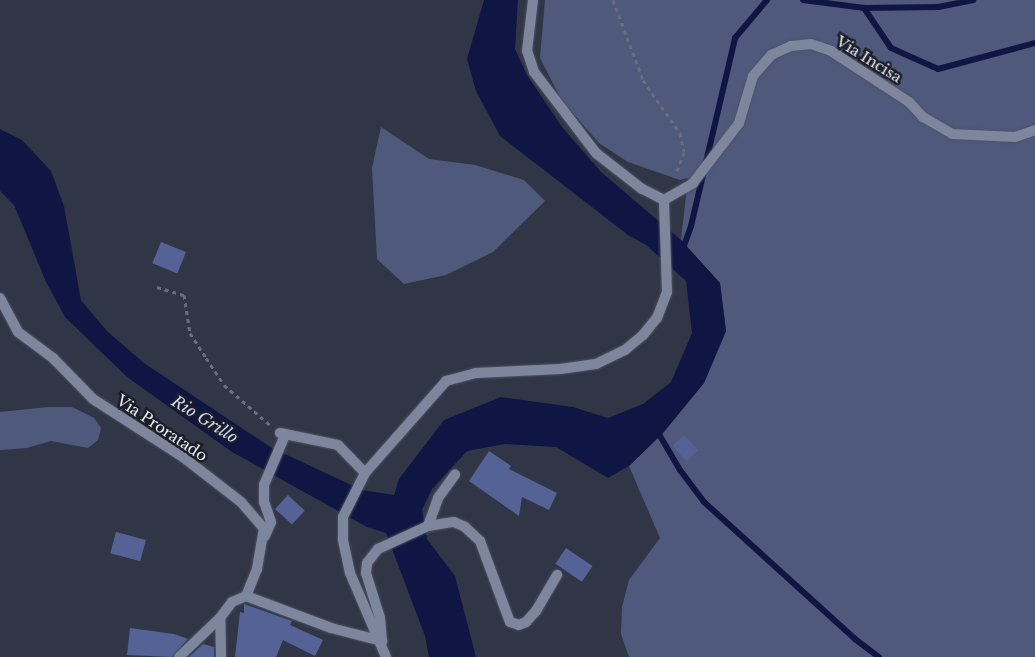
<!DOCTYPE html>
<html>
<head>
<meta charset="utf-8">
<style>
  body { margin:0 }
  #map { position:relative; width:1035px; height:657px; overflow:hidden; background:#313647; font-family:"Libre Baskerville",serif }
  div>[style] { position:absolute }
  .green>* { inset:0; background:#4f597c }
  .water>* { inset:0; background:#101643 }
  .stream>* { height:6px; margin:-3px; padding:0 3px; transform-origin:3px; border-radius:3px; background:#101643 }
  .building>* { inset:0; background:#546296; transform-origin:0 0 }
  .path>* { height:3px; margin-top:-1.5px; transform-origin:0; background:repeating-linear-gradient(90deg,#696d7c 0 4px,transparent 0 8px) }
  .roads { filter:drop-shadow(0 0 1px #4e5363) drop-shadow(0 0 1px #4e5363) }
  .pedestrian>* { height:10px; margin:-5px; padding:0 5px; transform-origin:5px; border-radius:5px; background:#7e869e }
  .minor>* { height:10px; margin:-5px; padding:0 5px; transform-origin:5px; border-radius:5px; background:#7e869e }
  .tertiary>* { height:10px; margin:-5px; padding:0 5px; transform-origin:5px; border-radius:5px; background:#7e869e }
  span { translate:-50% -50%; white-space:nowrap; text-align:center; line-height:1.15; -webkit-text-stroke:5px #1b1e26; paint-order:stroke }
  .street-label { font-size:15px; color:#e8ebf7 }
  .water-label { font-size:16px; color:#cdd7f8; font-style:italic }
</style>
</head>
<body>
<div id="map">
  <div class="green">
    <div style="clip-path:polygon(545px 0,1035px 0,1035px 657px,629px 657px,621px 634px,622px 607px,629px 580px,660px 538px,629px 466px,663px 433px,704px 383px,726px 331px,720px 283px,681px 240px,688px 178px,680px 180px,628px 162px,599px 143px,562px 101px,540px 58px)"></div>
    <div style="clip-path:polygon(381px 127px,429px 159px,475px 165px,524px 180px,545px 201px,493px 252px,446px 275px,404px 284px,377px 259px,372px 168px)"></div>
    <div style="clip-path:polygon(48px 407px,72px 407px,94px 418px,101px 428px,98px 440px,88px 448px,51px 441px,27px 448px,0 450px,0 412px)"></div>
  </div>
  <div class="water">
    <div style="clip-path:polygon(484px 0,518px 0,515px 49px,527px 75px,562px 127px,601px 172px,681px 240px,720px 283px,726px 331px,704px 383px,663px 433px,629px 466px,608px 478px,556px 447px,505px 444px,467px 451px,432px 489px,422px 510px,427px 539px,455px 576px,476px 657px,429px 657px,425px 636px,386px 533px,367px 527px,232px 452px,127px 377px,65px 317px,46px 282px,14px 205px,0 191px,0 129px,22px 140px,51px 171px,64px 206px,81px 300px,107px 331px,144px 363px,272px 448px,362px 490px,394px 495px,399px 479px,444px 420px,501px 397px,573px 407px,608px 418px,643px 404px,671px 382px,692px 333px,686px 281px,646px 245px,628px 235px,500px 136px,476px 91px,467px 59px)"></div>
  </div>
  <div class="stream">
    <div style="left:803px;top:0;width:62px;rotate:7.5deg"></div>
    <div style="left:864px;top:8px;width:74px;rotate:-0.8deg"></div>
    <div style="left:938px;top:7px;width:36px;rotate:-11deg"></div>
    <div style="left:864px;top:8px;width:48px;rotate:56deg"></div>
    <div style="left:891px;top:48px;width:51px;rotate:24.1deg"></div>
    <div style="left:938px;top:69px;width:100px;rotate:-15deg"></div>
    <div style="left:682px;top:251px;width:27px;rotate:-70deg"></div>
    <div style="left:691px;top:226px;width:193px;rotate:-76.8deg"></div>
    <div style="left:735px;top:38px;width:50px;rotate:-49.9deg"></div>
    <div style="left:656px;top:429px;width:48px;rotate:59.7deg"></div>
    <div style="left:680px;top:470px;width:40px;rotate:53deg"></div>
    <div style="left:704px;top:502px;width:204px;rotate:42.2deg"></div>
    <div style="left:855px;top:639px;width:30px;rotate:37deg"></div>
  </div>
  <div class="building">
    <div style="left:161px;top:242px;width:27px;height:23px;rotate:22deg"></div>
    <div style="left:684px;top:435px;width:21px;height:16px;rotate:47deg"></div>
    <div style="clip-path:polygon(489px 451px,511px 466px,509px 469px,557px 493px,549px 510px,522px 497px,519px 516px,469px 481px)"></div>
    <div style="left:288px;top:495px;width:23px;height:19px;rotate:43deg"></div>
    <div style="left:116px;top:532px;width:31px;height:22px;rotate:15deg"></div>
    <div style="left:566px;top:548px;width:32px;height:19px;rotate:34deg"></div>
    <div style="clip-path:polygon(244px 604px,292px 621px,290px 625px,323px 640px,315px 656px,283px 640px,276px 657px,235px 657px,240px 612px,244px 613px)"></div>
    <div style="clip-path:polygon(130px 628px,174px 634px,188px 639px,172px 657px,127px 655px)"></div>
    <div style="clip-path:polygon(203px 644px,214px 647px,214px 657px,189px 657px)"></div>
  </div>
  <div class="path">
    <div style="left:613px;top:0;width:85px;rotate:69.4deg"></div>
    <div style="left:643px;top:80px;width:65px;rotate:55.1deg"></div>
    <div style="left:680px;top:133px;width:19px;rotate:78deg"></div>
    <div style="left:684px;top:152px;width:23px;rotate:110deg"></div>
    <div style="left:157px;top:287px;width:28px;rotate:17deg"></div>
    <div style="left:184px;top:295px;width:38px;rotate:81deg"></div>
    <div style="left:190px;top:333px;width:30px;rotate:57deg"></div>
    <div style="left:206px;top:358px;width:32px;rotate:56deg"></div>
    <div style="left:224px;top:385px;width:61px;rotate:41deg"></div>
  </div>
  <div class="roads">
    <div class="pedestrian">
      <div style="left:265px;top:536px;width:15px;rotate:-67deg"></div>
      <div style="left:271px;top:522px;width:21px;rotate:-109deg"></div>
      <div style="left:264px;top:502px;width:17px;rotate:-90deg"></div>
      <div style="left:264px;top:485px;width:54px;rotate:-67.2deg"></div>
      <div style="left:179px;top:657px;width:57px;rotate:-43.6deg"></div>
    </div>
    <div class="minor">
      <div style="left:664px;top:200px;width:34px;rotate:-30deg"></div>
      <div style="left:693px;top:183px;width:76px;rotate:-52.5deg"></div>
      <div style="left:739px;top:123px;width:49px;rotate:-73.4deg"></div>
      <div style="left:753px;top:76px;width:28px;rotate:-49deg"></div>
      <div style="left:771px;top:55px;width:22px;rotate:-24deg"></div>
      <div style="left:791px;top:46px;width:20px;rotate:-6deg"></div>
      <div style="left:811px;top:44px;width:21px;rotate:19deg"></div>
      <div style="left:831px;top:51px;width:93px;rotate:33.2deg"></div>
      <div style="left:909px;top:102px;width:21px;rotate:47deg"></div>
      <div style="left:923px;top:117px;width:34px;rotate:30deg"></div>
      <div style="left:952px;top:134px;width:63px;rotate:2.7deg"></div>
      <div style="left:1015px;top:137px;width:21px;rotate:-19deg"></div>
      <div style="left:0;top:298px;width:38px;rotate:62deg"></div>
      <div style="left:18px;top:332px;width:44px;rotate:36.6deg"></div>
      <div style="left:53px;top:358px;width:57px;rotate:45.7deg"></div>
      <div style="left:93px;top:399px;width:107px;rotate:32.8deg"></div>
      <div style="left:183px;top:457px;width:73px;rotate:37.8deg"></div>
      <div style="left:241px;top:502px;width:35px;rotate:49deg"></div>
      <div style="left:264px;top:528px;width:42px;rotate:99.7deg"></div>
      <div style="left:257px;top:569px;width:29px;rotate:112deg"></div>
      <div style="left:280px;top:433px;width:59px;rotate:11.7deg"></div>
      <div style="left:338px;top:445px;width:39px;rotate:46deg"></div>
      <div style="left:428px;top:526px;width:30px;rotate:-70deg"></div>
      <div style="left:438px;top:498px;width:29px;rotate:-54deg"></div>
      <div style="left:221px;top:657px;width:39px;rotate:-91deg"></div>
      <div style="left:220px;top:618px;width:20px;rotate:-53deg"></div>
      <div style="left:232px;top:602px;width:15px;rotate:-23deg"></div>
      <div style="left:246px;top:596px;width:91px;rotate:20.6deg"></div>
      <div style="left:331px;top:628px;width:53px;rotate:14.3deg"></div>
      <div style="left:382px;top:641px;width:23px;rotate:-95deg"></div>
      <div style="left:380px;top:618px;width:47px;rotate:-107.3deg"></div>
      <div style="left:366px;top:573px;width:10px;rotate:-84deg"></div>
      <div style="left:367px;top:563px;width:18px;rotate:-52deg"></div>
      <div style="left:378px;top:549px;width:55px;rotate:-24.7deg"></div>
      <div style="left:428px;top:526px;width:26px;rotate:-9deg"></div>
      <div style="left:454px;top:522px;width:12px;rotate:24deg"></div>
      <div style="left:465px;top:527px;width:21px;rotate:43deg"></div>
      <div style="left:480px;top:541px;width:86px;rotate:69.7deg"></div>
      <div style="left:510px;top:622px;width:9px;rotate:18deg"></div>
      <div style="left:519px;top:625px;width:8px;rotate:-23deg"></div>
      <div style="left:526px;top:622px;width:15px;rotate:-48deg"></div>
      <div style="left:536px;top:611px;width:42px;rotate:-59.7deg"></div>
    </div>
    <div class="tertiary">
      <div style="left:386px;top:657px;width:91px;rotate:-113.2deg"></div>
      <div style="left:350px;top:573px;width:35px;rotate:-102deg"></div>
      <div style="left:343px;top:539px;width:22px;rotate:-90deg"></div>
      <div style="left:343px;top:517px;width:49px;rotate:-63.4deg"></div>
      <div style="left:365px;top:473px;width:123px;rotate:-48.6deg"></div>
      <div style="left:446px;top:381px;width:31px;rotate:-15deg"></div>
      <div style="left:476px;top:373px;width:84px;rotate:-2.7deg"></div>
      <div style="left:560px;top:369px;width:36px;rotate:-8deg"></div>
      <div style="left:596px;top:364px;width:32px;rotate:-26deg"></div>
      <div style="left:625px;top:350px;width:23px;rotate:-40deg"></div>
      <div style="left:643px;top:335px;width:22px;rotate:-51deg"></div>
      <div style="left:657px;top:318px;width:28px;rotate:-69deg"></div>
      <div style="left:667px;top:292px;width:92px;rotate:-91.9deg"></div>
      <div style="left:664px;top:200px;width:25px;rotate:-153deg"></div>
      <div style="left:642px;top:189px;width:58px;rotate:-142deg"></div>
      <div style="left:596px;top:153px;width:102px;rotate:-127.4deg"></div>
      <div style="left:534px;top:72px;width:22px;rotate:-108deg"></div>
      <div style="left:527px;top:51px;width:51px;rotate:-83.3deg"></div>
    </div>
  </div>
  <div class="street-label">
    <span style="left:869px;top:59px;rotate:32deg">Via Incisa</span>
    <span style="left:162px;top:428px;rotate:34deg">Via Proratado</span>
  </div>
  <div class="water-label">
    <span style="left:205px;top:419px;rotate:32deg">Rio Grillo</span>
  </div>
</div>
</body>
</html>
